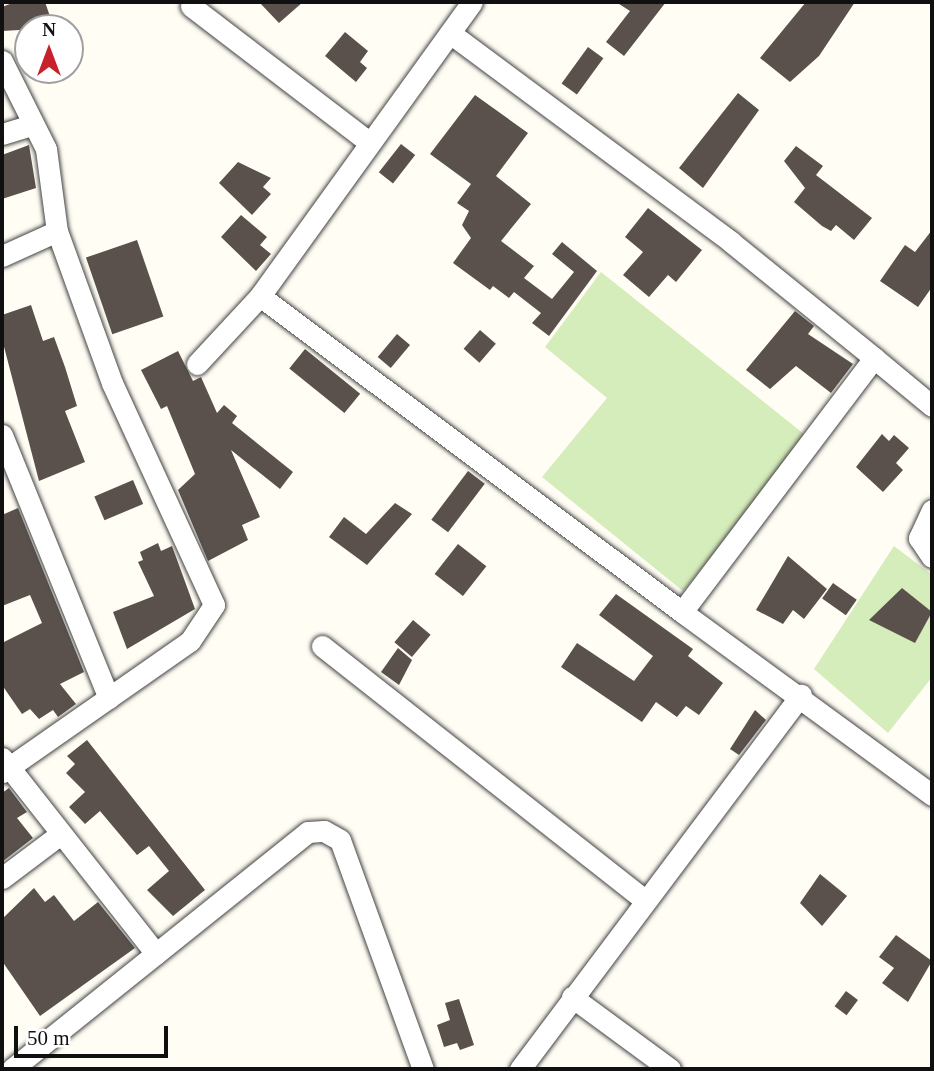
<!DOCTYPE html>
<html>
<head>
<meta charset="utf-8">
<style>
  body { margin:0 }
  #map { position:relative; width:934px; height:1071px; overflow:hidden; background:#fffdf4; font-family:"Times New Roman",serif }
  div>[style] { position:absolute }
  .green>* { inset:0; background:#d5ecbb }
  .building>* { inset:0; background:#5a514c; transform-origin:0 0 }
  .roads { filter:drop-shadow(0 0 2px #434343) drop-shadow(0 0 2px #434343) }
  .minor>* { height:21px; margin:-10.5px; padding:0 10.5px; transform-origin:10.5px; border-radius:10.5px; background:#fff }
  span { translate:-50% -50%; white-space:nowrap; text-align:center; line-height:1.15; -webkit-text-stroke:7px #fff; paint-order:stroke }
  .frame { position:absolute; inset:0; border:4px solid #101010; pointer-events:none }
  .north { position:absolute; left:14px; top:14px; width:70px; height:70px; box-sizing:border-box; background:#fff; border:2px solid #9f9f9f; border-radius:50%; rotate:0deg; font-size:19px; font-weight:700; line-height:28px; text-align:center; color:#101010 }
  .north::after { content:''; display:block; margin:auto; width:24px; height:32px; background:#c8212c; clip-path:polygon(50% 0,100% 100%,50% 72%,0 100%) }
  .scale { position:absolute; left:14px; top:1026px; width:154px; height:32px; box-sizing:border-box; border:4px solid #101010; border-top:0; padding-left:9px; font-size:21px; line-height:24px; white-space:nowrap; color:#101010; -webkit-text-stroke:5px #fff; paint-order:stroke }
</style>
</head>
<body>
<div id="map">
  <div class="green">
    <div style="clip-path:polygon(601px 272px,809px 438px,683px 591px,542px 477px,607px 398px,545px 347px)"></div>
    <div style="clip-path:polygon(894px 546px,932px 575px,932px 677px,888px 733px,814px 669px)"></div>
  </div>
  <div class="building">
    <div style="clip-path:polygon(15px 2px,45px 2px,54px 28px,2px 31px,2px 7px)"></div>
    <div style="clip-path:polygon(259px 2px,303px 2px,279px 23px)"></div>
    <div style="clip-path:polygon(616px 2px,666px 2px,624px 56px,606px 42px,630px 11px)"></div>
    <div style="clip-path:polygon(806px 2px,855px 2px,819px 56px,790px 82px,760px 58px)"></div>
    <div style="clip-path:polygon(345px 32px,368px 51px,360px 62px,367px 68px,356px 82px,325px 56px)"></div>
    <div style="left:588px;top:47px;width:19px;height:45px;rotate:36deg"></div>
    <div style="clip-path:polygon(738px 93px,759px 110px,703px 188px,679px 168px)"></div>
    <div style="clip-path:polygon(475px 95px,528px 133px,496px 176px,531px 204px,501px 241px,534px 266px,524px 278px,552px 299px,574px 272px,552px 254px,562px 242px,597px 271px,549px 336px,532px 323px,541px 313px,514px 292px,509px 298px,493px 286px,490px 290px,453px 263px,471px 238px,462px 225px,469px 211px,457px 203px,471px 184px,430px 154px)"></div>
    <div style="left:401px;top:144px;width:18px;height:36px;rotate:38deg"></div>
    <div style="clip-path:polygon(29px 145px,36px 188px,2px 199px,2px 155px)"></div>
    <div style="clip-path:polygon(796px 146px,823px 166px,816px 175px,872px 218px,854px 240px,836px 225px,831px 231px,822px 226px,794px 202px,805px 188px,784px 161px)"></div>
    <div style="clip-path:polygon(238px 162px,271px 178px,263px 187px,271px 194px,252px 215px,219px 183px)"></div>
    <div style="clip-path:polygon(648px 208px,702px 250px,676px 282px,668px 275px,649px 297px,623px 275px,643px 252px,625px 237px)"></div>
    <div style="clip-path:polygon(241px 215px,267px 237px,260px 245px,271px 254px,256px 271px,221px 237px)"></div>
    <div style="clip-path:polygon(932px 230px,932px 287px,918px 307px,880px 281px,905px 245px,915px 252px)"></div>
    <div style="left:137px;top:240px;width:81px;height:54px;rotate:71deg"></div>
    <div style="clip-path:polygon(31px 305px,43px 341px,54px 337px,65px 367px,77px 406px,65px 411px,85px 462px,39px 481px,2px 339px,2px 315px)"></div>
    <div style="clip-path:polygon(795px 311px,814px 326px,808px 334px,853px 364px,831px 393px,796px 366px,770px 389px,746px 370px)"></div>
    <div style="left:480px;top:330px;width:21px;height:25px;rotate:41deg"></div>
    <div style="left:397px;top:334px;width:17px;height:30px;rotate:40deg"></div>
    <div style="left:305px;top:349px;width:71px;height:25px;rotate:39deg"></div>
    <div style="clip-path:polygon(178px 351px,193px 381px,201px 377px,217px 413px,224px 405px,237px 416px,232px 423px,293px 472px,280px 489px,231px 450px,260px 517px,242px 525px,248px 540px,208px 561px,178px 490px,195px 474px,167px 406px,161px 409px,141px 370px)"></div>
    <div style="clip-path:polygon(882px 434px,889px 441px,894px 435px,909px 448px,896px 463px,903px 470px,883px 492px,856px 467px)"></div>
    <div style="left:468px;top:471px;width:21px;height:61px;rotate:37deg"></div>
    <div style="left:133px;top:480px;width:26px;height:42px;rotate:67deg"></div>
    <div style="clip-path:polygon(395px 503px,412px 514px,367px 565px,329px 537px,344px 517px,366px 534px)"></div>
    <div style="clip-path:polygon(18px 508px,84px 672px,60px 684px,76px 704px,58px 717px,53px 710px,39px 719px,30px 709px,22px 714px,2px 685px,2px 643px,42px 623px,30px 595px,2px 606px,2px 515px)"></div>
    <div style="clip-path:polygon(158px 543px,161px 551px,172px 546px,195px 609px,127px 649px,113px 612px,154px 596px,138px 562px,143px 560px,140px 552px)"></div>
    <div style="left:458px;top:544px;width:36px;height:38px;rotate:38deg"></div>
    <div style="clip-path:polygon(788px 556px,827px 589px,804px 619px,793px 610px,783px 624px,756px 610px)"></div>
    <div style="left:833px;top:583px;width:29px;height:19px;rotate:35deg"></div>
    <div style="clip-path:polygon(902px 588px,932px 612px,915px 643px,869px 620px)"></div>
    <div style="clip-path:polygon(616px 594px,693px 649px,688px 656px,723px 683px,699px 715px,686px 706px,677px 717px,656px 702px,642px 722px,561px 667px,577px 643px,634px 681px,653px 656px,599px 615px)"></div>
    <div style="left:413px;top:620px;width:23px;height:29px;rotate:40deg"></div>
    <div style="clip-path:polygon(398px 648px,412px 660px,399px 685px,381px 672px)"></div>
    <div style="clip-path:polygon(755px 710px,766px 720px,739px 755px,730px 749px)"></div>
    <div style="clip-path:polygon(87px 740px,205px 890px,173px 916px,147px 890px,169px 871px,149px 846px,137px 855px,100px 811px,85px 824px,69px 807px,85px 792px,66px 773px,75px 764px,67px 756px)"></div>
    <div style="clip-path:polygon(9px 788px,27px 812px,17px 818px,33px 838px,2px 862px,2px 793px)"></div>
    <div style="clip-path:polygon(820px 874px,847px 896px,822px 926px,800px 903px)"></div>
    <div style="clip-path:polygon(34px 888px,45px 902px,54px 895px,74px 921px,98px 902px,135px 948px,40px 1016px,2px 961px,2px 919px)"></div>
    <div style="clip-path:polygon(896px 935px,932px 961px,908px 1002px,882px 983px,894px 968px,879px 957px)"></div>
    <div style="left:846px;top:991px;width:15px;height:19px;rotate:37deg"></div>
    <div style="clip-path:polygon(459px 999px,474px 1045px,460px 1050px,457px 1043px,444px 1047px,437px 1025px,450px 1020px,445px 1003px)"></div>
  </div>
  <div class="roads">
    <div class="minor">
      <div style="left:191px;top:6px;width:225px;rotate:37.4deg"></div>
      <div style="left:450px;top:33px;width:350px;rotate:36.6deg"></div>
      <div style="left:731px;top:242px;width:184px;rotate:39deg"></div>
      <div style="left:2px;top:61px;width:98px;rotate:63.4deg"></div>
      <div style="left:46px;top:149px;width:83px;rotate:82.4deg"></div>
      <div style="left:57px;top:231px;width:162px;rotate:70.1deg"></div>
      <div style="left:112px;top:383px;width:244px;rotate:65.3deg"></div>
      <div style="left:214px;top:605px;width:43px;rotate:123.7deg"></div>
      <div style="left:190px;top:641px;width:229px;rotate:145.1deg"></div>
      <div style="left:2px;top:134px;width:30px;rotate:-17deg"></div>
      <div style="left:2px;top:256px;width:60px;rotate:-24.4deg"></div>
      <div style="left:260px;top:296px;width:527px;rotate:36.83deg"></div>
      <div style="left:197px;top:364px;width:93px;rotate:-47.2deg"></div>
      <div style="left:260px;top:296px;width:362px;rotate:-54.2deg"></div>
      <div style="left:932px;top:406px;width:75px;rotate:-140.4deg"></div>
      <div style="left:874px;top:358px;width:318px;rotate:127.1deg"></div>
      <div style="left:682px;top:612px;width:310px;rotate:36.2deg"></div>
      <div style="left:2px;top:435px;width:284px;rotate:67.9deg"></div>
      <div style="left:932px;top:510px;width:31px;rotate:115deg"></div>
      <div style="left:919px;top:538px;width:23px;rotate:56deg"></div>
      <div style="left:322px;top:646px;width:411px;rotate:38.2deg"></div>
      <div style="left:2px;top:758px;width:249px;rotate:51.8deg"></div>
      <div style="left:2px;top:878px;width:71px;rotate:-37deg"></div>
      <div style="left:572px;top:997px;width:122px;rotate:36.3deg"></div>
      <div style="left:12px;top:1069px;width:379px;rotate:-38.7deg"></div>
      <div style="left:308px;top:832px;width:16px;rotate:-4deg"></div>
      <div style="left:324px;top:831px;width:18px;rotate:29deg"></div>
      <div style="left:340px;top:840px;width:244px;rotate:70.1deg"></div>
      <div style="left:520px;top:1069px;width:468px;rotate:-53.1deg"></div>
    </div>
  </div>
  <div class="frame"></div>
  <div class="north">N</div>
  <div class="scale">50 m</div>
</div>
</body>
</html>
